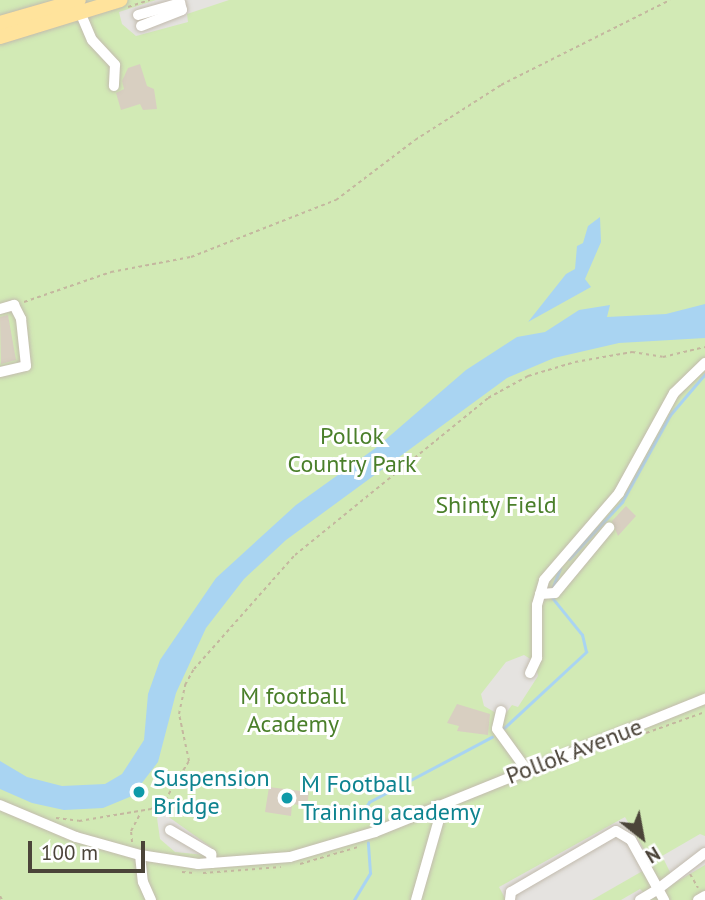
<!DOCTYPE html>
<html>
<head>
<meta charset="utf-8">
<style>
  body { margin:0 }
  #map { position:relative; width:705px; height:900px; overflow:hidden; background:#f6f3ec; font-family:"PT Sans",sans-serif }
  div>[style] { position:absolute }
  .green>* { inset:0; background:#d2eab5; transform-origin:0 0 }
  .parking>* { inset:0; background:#e5e3e0 }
  .water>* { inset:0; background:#a9d4f2 }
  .stream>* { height:2.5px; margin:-1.25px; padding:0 1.25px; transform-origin:1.25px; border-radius:1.25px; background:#a9d4f2 }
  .building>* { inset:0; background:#d8cfc1 }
  .path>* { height:2px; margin-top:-1px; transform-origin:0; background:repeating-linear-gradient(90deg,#c4b79f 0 3.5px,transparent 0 7px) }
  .roads { filter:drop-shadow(0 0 2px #c2bbae) drop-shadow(0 0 2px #c2bbae) }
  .minor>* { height:10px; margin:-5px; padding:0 5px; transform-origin:5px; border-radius:5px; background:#fff }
  .major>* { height:14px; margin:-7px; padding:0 7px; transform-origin:7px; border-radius:7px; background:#ffe39c }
  .dots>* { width:19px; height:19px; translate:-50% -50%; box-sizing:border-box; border:4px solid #fff; border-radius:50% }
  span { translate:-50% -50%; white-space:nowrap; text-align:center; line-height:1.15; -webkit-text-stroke:6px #fff; paint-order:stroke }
  .park-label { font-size:24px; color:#4a7f2a }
  .street-label { font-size:24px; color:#4b4439 }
  .culture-label { font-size:24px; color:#0d838f }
  .left { translate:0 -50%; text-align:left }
  .north { position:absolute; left:607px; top:802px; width:70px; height:70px; -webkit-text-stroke:5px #fff; paint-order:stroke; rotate:149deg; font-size:19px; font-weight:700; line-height:28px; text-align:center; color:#4b4439 }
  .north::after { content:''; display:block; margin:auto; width:24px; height:32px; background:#4b4439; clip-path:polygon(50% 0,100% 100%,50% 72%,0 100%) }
  .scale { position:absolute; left:28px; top:841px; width:117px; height:32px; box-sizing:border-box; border:4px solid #4b4439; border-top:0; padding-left:9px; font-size:21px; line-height:24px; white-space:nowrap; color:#4b4439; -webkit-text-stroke:5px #fff; paint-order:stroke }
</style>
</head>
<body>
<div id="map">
  <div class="green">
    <div style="left:0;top:0;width:705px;height:900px"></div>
  </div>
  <div class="parking">
    <div style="clip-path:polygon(156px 0,229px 0,187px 14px,188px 22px,136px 36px,122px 24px,119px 12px)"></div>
    <div style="clip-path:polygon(524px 655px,535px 662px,538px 676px,518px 707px,512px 705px,503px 717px,484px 706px,481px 694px,506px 662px)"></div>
    <div style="clip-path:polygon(162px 813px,166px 815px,212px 848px,205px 855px,175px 852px,160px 839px,157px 818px)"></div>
    <div style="clip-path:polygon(625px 817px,653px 865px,592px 900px,506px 900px,499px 887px)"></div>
    <div style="clip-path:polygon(700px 834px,705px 836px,705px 865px,646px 900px,621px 900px,640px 889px,644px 893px,671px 874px,662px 856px)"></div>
  </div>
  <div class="water">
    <div style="clip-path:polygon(600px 217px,601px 242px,585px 279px,591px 287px,528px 322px,566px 274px,575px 269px,577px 246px,583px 243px,588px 226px)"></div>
    <div style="clip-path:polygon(705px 304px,705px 338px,619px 343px,554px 358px,507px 378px,286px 540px,244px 579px,206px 628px,176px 693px,158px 762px,132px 796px,103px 808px,64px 810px,32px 803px,0 789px,0 761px,27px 777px,62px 786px,105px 784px,122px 774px,144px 740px,148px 694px,160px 660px,216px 578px,296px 505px,377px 447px,466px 370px,517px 337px,545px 332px,579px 310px,610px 305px,607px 317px,666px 314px)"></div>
  </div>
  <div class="stream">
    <div style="left:569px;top:559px;width:78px;rotate:-47.1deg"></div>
    <div style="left:622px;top:502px;width:99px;rotate:-61.1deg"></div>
    <div style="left:670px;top:415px;width:54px;rotate:-49.5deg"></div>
    <div style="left:551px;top:592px;width:25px;rotate:-69deg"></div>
    <div style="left:504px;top:728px;width:112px;rotate:-42.8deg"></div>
    <div style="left:586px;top:652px;width:17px;rotate:-103deg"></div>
    <div style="left:582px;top:635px;width:48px;rotate:-129deg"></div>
    <div style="left:361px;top:815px;width:15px;rotate:-58deg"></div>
    <div style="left:369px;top:802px;width:139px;rotate:-27.9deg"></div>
    <div style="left:354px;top:900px;width:31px;rotate:-59deg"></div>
    <div style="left:370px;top:873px;width:30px;rotate:-94deg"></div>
  </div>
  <div class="building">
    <div style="clip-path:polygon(140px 64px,147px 86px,154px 89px,157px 109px,143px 110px,140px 104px,121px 110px,116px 93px,124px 89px,122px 81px,128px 68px)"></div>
    <div style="clip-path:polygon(8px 315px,16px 360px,1px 364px,0 317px)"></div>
    <div style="clip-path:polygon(626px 506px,636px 516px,618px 536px,612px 521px)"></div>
    <div style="clip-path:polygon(457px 704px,490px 714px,488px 735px,457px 731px,459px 726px,447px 723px)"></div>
    <div style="clip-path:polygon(269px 787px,309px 792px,307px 806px,292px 804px,291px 816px,265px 812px)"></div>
  </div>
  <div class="path">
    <div style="left:128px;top:7px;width:23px;rotate:-18deg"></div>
    <div style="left:24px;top:302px;width:92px;rotate:-19deg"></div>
    <div style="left:111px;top:272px;width:81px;rotate:-10.6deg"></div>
    <div style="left:191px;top:257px;width:156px;rotate:-21.5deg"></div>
    <div style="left:336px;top:200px;width:99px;rotate:-37.2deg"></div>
    <div style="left:415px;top:140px;width:102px;rotate:-32.6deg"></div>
    <div style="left:501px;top:85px;width:189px;rotate:-26.7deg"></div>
    <div style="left:646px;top:733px;width:63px;rotate:-19.6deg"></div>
    <div style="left:56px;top:818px;width:23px;rotate:7deg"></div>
    <div style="left:79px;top:821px;width:73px;rotate:-9.5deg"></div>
    <div style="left:151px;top:809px;width:17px;rotate:-33deg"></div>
    <div style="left:165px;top:800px;width:46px;rotate:-58.4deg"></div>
    <div style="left:189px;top:761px;width:48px;rotate:-102deg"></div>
    <div style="left:179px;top:714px;width:30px;rotate:-78deg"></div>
    <div style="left:185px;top:685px;width:18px;rotate:-61deg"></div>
    <div style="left:194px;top:669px;width:152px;rotate:-48.5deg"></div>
    <div style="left:295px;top:555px;width:249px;rotate:-39.1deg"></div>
    <div style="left:488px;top:398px;width:46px;rotate:-28.8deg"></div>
    <div style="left:528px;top:376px;width:49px;rotate:-16.6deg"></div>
    <div style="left:575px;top:362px;width:58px;rotate:-10deg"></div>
    <div style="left:632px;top:352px;width:31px;rotate:9deg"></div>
    <div style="left:663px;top:357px;width:43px;rotate:-13.4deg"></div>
    <div style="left:132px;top:842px;width:11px;rotate:-95deg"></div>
    <div style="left:131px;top:831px;width:21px;rotate:-62deg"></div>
    <div style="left:300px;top:864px;width:60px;rotate:-16.3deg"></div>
    <div style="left:182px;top:872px;width:12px;rotate:5deg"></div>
    <div style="left:203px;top:873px;width:78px;rotate:-4.4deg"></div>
    <div style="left:690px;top:874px;width:16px;rotate:60deg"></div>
    <div style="left:0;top:896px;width:4px;rotate:63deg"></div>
  </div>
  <div class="roads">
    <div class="minor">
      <div style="left:80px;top:12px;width:30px;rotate:67deg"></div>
      <div style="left:92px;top:40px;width:34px;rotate:47deg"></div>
      <div style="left:115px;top:65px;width:21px;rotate:93deg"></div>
      <div style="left:138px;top:15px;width:44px;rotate:-15.9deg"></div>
      <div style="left:180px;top:3px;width:7px;rotate:74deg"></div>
      <div style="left:182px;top:10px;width:44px;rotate:158.7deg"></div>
      <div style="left:0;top:309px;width:15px;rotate:-16deg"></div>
      <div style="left:14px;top:305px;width:16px;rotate:63deg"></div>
      <div style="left:21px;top:319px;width:47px;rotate:83.9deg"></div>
      <div style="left:26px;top:366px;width:27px;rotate:167deg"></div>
      <div style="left:540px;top:594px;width:15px;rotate:-4deg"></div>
      <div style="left:555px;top:593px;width:85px;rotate:-50.3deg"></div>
      <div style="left:530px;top:673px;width:17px;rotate:-65deg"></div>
      <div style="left:537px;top:658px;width:53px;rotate:-90deg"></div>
      <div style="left:537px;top:605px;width:26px;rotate:-74deg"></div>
      <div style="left:544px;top:580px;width:115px;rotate:-49.2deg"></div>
      <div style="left:619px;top:493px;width:114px;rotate:-61.2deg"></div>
      <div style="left:674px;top:393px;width:43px;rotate:-44.1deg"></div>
      <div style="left:501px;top:711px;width:18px;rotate:103deg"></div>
      <div style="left:497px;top:729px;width:49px;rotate:54.1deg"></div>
      <div style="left:0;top:805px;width:82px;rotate:22.8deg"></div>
      <div style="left:76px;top:837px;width:66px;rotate:15.7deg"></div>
      <div style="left:140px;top:855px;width:59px;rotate:8.8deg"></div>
      <div style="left:198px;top:864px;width:92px;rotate:-4.4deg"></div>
      <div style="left:290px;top:857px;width:89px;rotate:-16.4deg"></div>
      <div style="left:375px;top:832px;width:356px;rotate:-22deg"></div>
      <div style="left:170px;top:830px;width:48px;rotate:30.3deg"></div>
      <div style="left:211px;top:854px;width:9px;rotate:84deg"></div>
      <div style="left:140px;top:855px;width:27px;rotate:84deg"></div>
      <div style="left:143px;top:882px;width:20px;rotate:66deg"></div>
      <div style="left:416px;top:900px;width:87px;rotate:-74.1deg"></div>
      <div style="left:440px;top:816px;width:11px;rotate:-100deg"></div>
      <div style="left:510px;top:900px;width:8px;rotate:-83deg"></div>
      <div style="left:511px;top:892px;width:121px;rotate:-30.2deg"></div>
      <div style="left:616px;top:831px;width:17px;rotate:31deg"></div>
      <div style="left:631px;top:840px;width:56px;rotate:61.1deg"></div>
      <div style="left:658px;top:889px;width:59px;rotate:-37.5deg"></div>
      <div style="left:640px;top:900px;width:21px;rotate:-31deg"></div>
      <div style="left:658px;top:889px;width:13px;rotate:61deg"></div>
      <div style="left:698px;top:900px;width:8px;rotate:-30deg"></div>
    </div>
    <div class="major">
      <div style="left:0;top:23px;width:82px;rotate:-16.2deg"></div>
      <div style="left:0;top:37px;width:126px;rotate:-17.1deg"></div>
    </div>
  </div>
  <div class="dots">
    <div style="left:139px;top:792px;background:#0f9aa8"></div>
    <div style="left:287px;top:798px;background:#0f9aa8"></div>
  </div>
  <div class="park-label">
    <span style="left:352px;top:450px">Pollok<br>Country Park</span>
    <span style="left:496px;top:505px">Shinty Field</span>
    <span style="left:293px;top:710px">M football<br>Academy</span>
  </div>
  <div class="street-label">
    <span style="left:574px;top:751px;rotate:-21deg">Pollok Avenue</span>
  </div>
  <div class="culture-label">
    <span class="left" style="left:153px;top:792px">Suspension<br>Bridge</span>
    <span class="left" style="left:301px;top:798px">M Football<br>Training academy</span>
  </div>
  <div class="north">N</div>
  <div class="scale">100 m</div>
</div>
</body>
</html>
